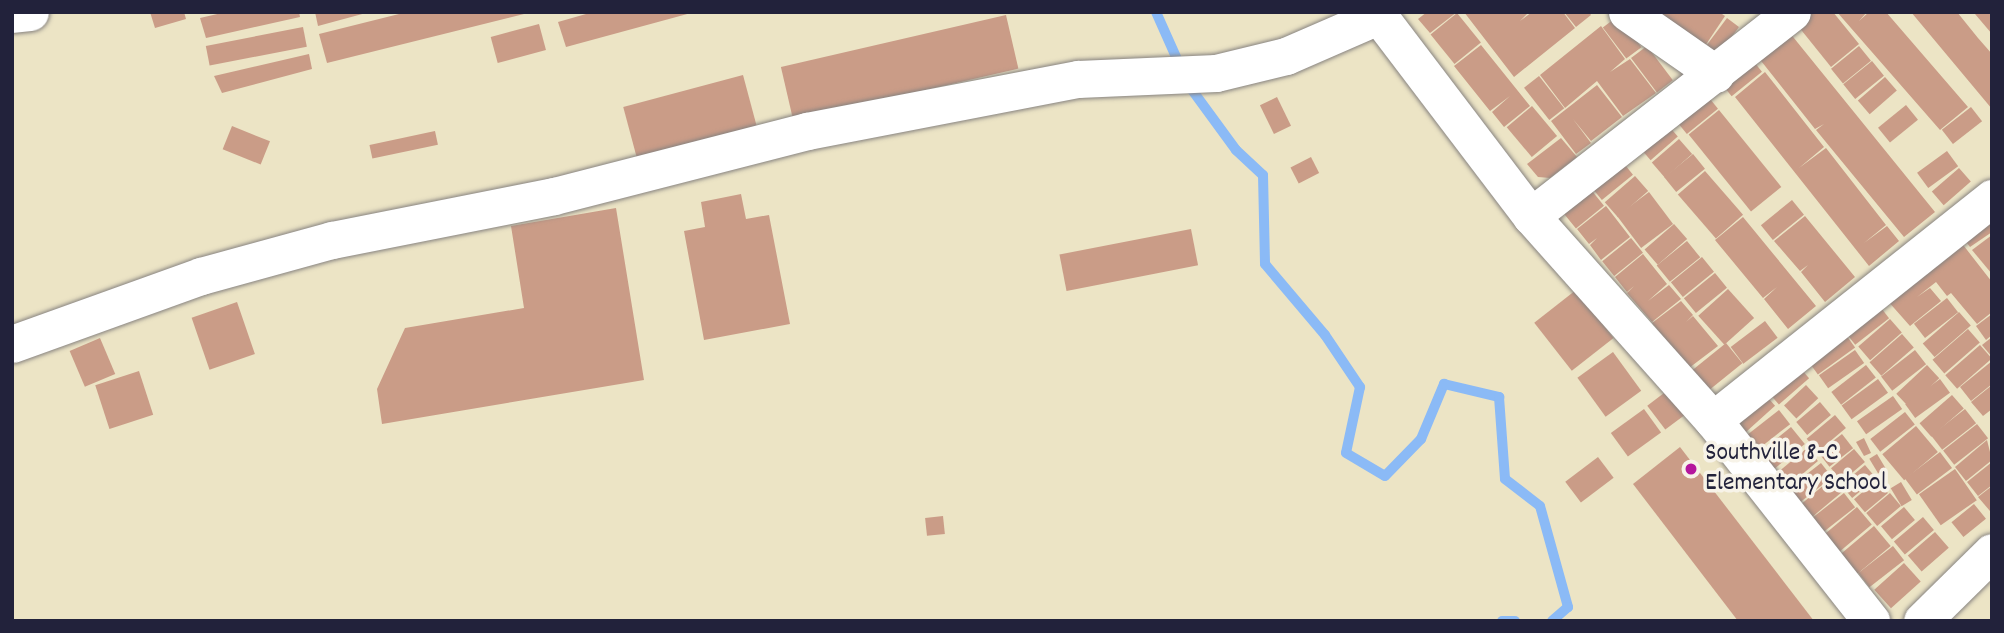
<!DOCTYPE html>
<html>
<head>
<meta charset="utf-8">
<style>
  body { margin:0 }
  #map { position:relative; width:2004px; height:633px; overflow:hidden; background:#ece4c5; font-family:Dekko,sans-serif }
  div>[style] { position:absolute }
  .stream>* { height:10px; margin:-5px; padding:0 5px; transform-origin:5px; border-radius:5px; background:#8bbaf6 }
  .building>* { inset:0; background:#ca9c87; transform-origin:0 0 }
  .roads { filter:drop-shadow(0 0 2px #878380) drop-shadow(0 0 2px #878380) }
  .street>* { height:37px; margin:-18.5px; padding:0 18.5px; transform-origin:18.5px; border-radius:18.5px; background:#fff }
  .dots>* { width:19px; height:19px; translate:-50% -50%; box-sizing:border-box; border:4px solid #f7f3e8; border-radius:50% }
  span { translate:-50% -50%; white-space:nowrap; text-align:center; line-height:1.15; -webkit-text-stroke:7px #f7f3e8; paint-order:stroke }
  .poi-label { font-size:26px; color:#22223b }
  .left { translate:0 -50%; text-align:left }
  .frame { position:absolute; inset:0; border:14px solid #22223b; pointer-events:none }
</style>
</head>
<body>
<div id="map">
  <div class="stream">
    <div style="left:1156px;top:12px;width:59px;rotate:66deg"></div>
    <div style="left:1187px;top:83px;width:83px;rotate:53.8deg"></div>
    <div style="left:1236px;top:150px;width:37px;rotate:43deg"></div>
    <div style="left:1263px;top:175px;width:89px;rotate:88.7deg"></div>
    <div style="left:1265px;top:264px;width:93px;rotate:49.8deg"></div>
    <div style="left:1325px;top:335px;width:63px;rotate:56.1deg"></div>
    <div style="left:1360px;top:387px;width:67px;rotate:102deg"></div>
    <div style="left:1346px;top:453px;width:45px;rotate:30.5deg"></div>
    <div style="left:1385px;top:476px;width:52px;rotate:-45.8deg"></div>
    <div style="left:1421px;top:439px;width:60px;rotate:-67.3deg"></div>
    <div style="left:1444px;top:384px;width:57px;rotate:13.3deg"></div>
    <div style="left:1499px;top:397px;width:82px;rotate:85.8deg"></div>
    <div style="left:1505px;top:479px;width:44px;rotate:37.6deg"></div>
    <div style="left:1540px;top:506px;width:105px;rotate:74.5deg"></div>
    <div style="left:1568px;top:607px;width:21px;rotate:139deg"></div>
    <div style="left:1502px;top:621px;width:13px"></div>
  </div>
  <div class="building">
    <div style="clip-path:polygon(150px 12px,184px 12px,186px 19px,155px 28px)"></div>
    <div style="clip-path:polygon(226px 12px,299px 12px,300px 17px,206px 38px,200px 18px)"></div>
    <div style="clip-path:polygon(315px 12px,366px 12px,366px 13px,318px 26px)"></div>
    <div style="clip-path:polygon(407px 12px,528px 12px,528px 13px,327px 63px,319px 34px)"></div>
    <div style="clip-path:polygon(593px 12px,691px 12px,691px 13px,566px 47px,558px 22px)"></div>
    <div style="clip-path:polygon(1427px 12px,1457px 12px,1430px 33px,1418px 19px)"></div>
    <div style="clip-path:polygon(1464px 12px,1529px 12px,1520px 21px,1532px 12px,1563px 12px,1575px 28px,1514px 77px)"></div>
    <div style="clip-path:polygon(1564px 12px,1589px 12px,1591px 15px,1576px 27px)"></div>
    <div style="clip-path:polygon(1657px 12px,1719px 12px,1725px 16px,1705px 46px)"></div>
    <div style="clip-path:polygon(1806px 12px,1833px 12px,1859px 44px,1831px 67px,1794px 21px)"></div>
    <div style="clip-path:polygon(1837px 12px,1867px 12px,1859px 21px,1869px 12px,1886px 12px,1968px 107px,1940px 130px)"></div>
    <div style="clip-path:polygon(1911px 12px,1957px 12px,1978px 38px,1992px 54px,1992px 109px)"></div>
    <div style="clip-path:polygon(1974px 12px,1992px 12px,1992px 34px,1975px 14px)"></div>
    <div style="left:1457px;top:13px;width:38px;height:34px;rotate:51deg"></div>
    <div style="left:1006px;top:15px;width:55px;height:231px;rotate:77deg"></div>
    <div style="left:1618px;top:16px;width:39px;height:19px;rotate:53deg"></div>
    <div style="left:1727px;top:18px;width:15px;height:34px;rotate:37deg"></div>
    <div style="left:539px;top:24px;width:27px;height:50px;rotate:75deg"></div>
    <div style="clip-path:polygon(1601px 26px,1625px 59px,1610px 72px,1630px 59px,1656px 93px,1623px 116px,1597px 81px,1565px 108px,1540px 75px)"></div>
    <div style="left:303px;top:27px;width:20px;height:99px;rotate:79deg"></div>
    <div style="clip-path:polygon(1785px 27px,1935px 212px,1904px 237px,1816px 130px,1824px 124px,1815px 129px,1754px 52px)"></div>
    <div style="clip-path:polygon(1481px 45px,1530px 106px,1504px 127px,1492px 112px,1510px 96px,1490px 111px,1454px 66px)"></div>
    <div style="left:1647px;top:46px;width:43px;height:20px;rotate:53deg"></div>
    <div style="left:1859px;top:46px;width:19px;height:36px;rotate:51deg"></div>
    <div style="clip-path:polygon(309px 54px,312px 69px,222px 93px,214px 76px)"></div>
    <div style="left:1750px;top:57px;width:19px;height:39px;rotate:51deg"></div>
    <div style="left:1872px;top:61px;width:19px;height:37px;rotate:51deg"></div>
    <div style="clip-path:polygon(1765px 72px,1824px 147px,1799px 168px,1826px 148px,1886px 225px,1864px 243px,1887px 226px,1899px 241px,1869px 266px,1735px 97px)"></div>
    <div style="left:743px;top:75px;width:66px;height:124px;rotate:75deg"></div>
    <div style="left:1539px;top:76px;width:41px;height:19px;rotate:52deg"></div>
    <div style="left:1885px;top:77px;width:18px;height:36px;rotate:49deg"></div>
    <div style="clip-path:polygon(1597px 85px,1622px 117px,1591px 141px,1573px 119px,1591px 143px,1576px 154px,1551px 121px)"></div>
    <div style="left:1706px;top:94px;width:19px;height:40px;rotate:51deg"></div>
    <div style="left:1277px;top:97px;width:32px;height:19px;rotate:64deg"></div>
    <div style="left:1906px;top:105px;width:19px;height:36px;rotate:51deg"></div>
    <div style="left:1532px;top:106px;width:39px;height:33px;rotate:50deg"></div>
    <div style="left:1971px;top:107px;width:18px;height:37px;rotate:52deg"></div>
    <div style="left:1719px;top:110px;width:99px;height:39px;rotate:51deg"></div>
    <div style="left:1666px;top:123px;width:18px;height:36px;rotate:49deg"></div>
    <div style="left:232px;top:126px;width:41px;height:25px;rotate:22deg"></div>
    <div style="left:435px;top:131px;width:14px;height:67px;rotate:78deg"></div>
    <div style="clip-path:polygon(1561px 138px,1577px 157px,1550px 178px,1538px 177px,1527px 164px)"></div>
    <div style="left:1679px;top:139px;width:20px;height:36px;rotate:49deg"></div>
    <div style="left:1947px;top:151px;width:19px;height:37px;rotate:54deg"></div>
    <div style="left:1693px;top:154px;width:19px;height:37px;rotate:51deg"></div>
    <div style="left:1311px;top:157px;width:18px;height:23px;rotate:63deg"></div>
    <div style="left:1621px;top:160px;width:19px;height:40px;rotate:51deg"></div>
    <div style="left:1959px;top:168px;width:18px;height:36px;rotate:49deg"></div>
    <div style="left:1705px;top:171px;width:58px;height:36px;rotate:49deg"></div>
    <div style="left:1635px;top:176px;width:20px;height:40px;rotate:49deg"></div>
    <div style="left:1592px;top:191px;width:19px;height:36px;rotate:51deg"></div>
    <div style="left:1649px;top:192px;width:40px;height:40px;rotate:53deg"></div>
    <div style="clip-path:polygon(741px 194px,746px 219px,769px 215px,790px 324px,704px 340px,684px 231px,705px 227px,701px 202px)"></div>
    <div style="left:1792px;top:200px;width:19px;height:40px;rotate:51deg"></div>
    <div style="clip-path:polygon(1992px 204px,1992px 232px,1970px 247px,1957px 230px)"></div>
    <div style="clip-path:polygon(1606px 206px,1630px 237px,1601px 260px,1590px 245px,1597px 238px,1589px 244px,1577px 229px)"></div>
    <div style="clip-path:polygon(616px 208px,644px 380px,382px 424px,377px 389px,405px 328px,524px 308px,511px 226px)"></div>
    <div style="clip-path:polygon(1805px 216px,1855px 277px,1825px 302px,1801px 272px,1808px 265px,1800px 271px,1774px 241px)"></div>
    <div style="clip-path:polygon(1743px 217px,1816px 306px,1788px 329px,1764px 299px,1777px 287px,1763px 298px,1715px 240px)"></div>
    <div style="left:1674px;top:224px;width:20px;height:39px;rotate:49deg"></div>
    <div style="left:1191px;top:229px;width:37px;height:134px;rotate:79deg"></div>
    <div style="clip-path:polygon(1953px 232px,1992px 282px,1992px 312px,1977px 324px,1951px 293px,1947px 296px,1936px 282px,1917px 297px,1930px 288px,1941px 301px,1910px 326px,1879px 291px)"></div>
    <div style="clip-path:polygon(1992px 235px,1992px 274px,1972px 250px)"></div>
    <div style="left:1631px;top:238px;width:19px;height:37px;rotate:51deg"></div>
    <div style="left:1687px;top:241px;width:21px;height:39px;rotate:51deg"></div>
    <div style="clip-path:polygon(1643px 254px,1667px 284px,1648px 301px,1669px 285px,1681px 299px,1652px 322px,1627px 293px,1634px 286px,1627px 292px,1615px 277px)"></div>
    <div style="left:1702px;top:257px;width:19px;height:40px;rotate:51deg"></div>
    <div style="left:1715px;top:273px;width:19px;height:40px;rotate:51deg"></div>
    <div style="left:1728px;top:289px;width:39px;height:40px;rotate:48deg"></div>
    <div style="left:1576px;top:290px;width:61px;height:53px;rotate:52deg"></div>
    <div style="left:1947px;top:298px;width:18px;height:42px;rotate:52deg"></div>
    <div style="clip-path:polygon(1681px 301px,1693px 315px,1686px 322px,1693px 316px,1718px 346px,1689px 368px,1652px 323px)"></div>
    <div style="left:237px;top:302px;width:55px;height:48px;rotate:71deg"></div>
    <div style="left:1878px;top:304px;width:18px;height:43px;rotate:52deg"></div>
    <div style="left:1959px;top:312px;width:18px;height:48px;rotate:49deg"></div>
    <div style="clip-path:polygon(1992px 314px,1992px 335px,1986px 340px,1976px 326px)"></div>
    <div style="left:1890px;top:319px;width:18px;height:42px;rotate:49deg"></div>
    <div style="left:1765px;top:321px;width:21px;height:43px;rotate:53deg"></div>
    <div style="left:1841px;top:328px;width:24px;height:46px;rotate:54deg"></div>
    <div style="left:1968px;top:329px;width:18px;height:47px;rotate:49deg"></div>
    <div style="left:1902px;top:334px;width:18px;height:43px;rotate:49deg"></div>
    <div style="clip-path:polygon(1992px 337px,1992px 357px,1982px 345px)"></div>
    <div style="left:100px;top:338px;width:39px;height:33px;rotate:67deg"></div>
    <div style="left:1726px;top:343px;width:26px;height:47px;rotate:51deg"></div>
    <div style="left:1980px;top:345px;width:18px;height:46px;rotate:49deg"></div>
    <div style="left:1855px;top:350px;width:16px;height:44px;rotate:55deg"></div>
    <div style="left:1915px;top:350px;width:18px;height:43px;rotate:52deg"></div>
    <div style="left:1613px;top:352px;width:48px;height:44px;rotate:54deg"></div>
    <div style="left:1794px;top:361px;width:23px;height:40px;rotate:49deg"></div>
    <div style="clip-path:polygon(1992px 361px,1992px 384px,1971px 401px,1960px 387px)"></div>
    <div style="left:1866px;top:365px;width:16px;height:44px;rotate:52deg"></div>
    <div style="left:1927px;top:365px;width:18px;height:42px;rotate:47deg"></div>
    <div style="left:139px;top:371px;width:46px;height:46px;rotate:72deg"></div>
    <div style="left:1878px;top:379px;width:17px;height:45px;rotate:54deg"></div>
    <div style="left:1940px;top:379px;width:17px;height:43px;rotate:54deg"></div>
    <div style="left:1806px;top:385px;width:18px;height:30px;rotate:47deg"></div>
    <div style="clip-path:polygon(1992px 385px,1992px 409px,1983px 416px,1971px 402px)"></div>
    <div style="left:1759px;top:388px;width:24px;height:44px;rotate:48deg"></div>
    <div style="left:1668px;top:390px;width:30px;height:26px;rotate:53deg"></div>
    <div style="left:1952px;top:395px;width:18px;height:43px;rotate:49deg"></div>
    <div style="left:1893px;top:396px;width:16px;height:44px;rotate:55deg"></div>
    <div style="left:1820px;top:402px;width:17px;height:31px;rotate:50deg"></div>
    <div style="left:1644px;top:409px;width:29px;height:41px;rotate:54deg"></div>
    <div style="left:1965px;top:409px;width:18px;height:43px;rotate:52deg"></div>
    <div style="left:1779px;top:410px;width:18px;height:43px;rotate:52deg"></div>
    <div style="left:1905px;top:412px;width:16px;height:44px;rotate:52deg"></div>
    <div style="left:1835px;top:415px;width:17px;height:37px;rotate:50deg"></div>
    <div style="left:1977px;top:424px;width:18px;height:43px;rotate:52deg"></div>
    <div style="left:1916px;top:426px;width:34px;height:44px;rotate:50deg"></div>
    <div style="left:1791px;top:427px;width:22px;height:44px;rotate:51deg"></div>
    <div style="left:1842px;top:434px;width:18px;height:30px;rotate:52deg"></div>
    <div style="clip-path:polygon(1864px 438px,1871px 453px,1864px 456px,1856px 442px)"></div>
    <div style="clip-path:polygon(1987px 440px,1992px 460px,1966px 481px,1955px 467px)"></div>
    <div style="clip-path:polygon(1680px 447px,1814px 621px,1738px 621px,1633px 484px)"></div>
    <div style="left:1807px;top:448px;width:17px;height:43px;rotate:50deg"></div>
    <div style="left:1854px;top:449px;width:17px;height:30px;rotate:50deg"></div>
    <div style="left:1940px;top:452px;width:20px;height:44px;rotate:53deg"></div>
    <div style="left:1877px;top:454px;width:17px;height:9px;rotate:59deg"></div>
    <div style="left:1598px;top:457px;width:26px;height:41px;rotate:53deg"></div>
    <div style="clip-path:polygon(1992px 462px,1992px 485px,1978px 496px,1967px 482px)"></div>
    <div style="left:1821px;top:463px;width:18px;height:43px;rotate:52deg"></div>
    <div style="left:1865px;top:465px;width:17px;height:31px;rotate:50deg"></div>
    <div style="left:1955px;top:469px;width:38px;height:44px;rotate:55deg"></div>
    <div style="left:1831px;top:479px;width:17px;height:43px;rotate:50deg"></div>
    <div style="left:1877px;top:480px;width:17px;height:30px;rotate:50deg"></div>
    <div style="left:1901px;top:482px;width:21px;height:12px;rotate:59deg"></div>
    <div style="clip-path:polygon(1992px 486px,1992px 509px,1990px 511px,1978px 497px)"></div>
    <div style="left:1844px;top:493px;width:18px;height:43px;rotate:52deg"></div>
    <div style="left:1890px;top:493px;width:17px;height:31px;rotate:50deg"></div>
    <div style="left:1974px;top:504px;width:19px;height:29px;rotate:51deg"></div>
    <div style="left:1857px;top:507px;width:23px;height:43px;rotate:50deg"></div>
    <div style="left:1904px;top:507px;width:17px;height:30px;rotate:50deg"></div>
    <div style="left:943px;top:516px;width:18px;height:18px;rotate:84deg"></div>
    <div style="left:1923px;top:517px;width:17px;height:38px;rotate:50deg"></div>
    <div style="left:1874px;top:526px;width:26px;height:43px;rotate:50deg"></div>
    <div style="left:1935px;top:532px;width:21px;height:36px;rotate:49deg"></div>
    <div style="left:1893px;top:546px;width:18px;height:44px;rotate:52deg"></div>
    <div style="left:1904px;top:563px;width:25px;height:40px;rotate:48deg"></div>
  </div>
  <div class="roads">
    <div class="street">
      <div style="left:1376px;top:12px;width:256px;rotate:52.8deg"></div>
      <div style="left:1531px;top:216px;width:273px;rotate:48.3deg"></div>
      <div style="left:1713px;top:420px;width:256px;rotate:51.8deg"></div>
      <div style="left:1627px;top:12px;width:108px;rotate:34.9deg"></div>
      <div style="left:12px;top:14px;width:18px;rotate:-6deg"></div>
      <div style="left:1531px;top:216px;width:331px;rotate:-38deg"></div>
      <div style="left:12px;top:344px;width:201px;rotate:-19.8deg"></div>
      <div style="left:201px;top:276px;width:136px;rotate:-15.4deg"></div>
      <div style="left:332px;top:240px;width:226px;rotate:-11.2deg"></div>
      <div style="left:554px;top:196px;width:261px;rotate:-14.4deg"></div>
      <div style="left:807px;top:131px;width:276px;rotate:-10.9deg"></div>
      <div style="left:1078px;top:79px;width:138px;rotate:-2.5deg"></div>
      <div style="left:1216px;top:73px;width:72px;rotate:-13.7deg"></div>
      <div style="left:1286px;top:56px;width:100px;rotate:-23.5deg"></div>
      <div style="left:1713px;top:420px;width:357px;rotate:-38.5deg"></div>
      <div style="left:1922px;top:621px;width:98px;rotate:-44.6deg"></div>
    </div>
  </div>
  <div class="dots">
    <div style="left:1691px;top:469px;background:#b5179e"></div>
  </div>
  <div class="poi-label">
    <span class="left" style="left:1705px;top:469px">Southville 8-C<br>Elementary School</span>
  </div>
  <div class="frame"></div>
</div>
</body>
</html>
